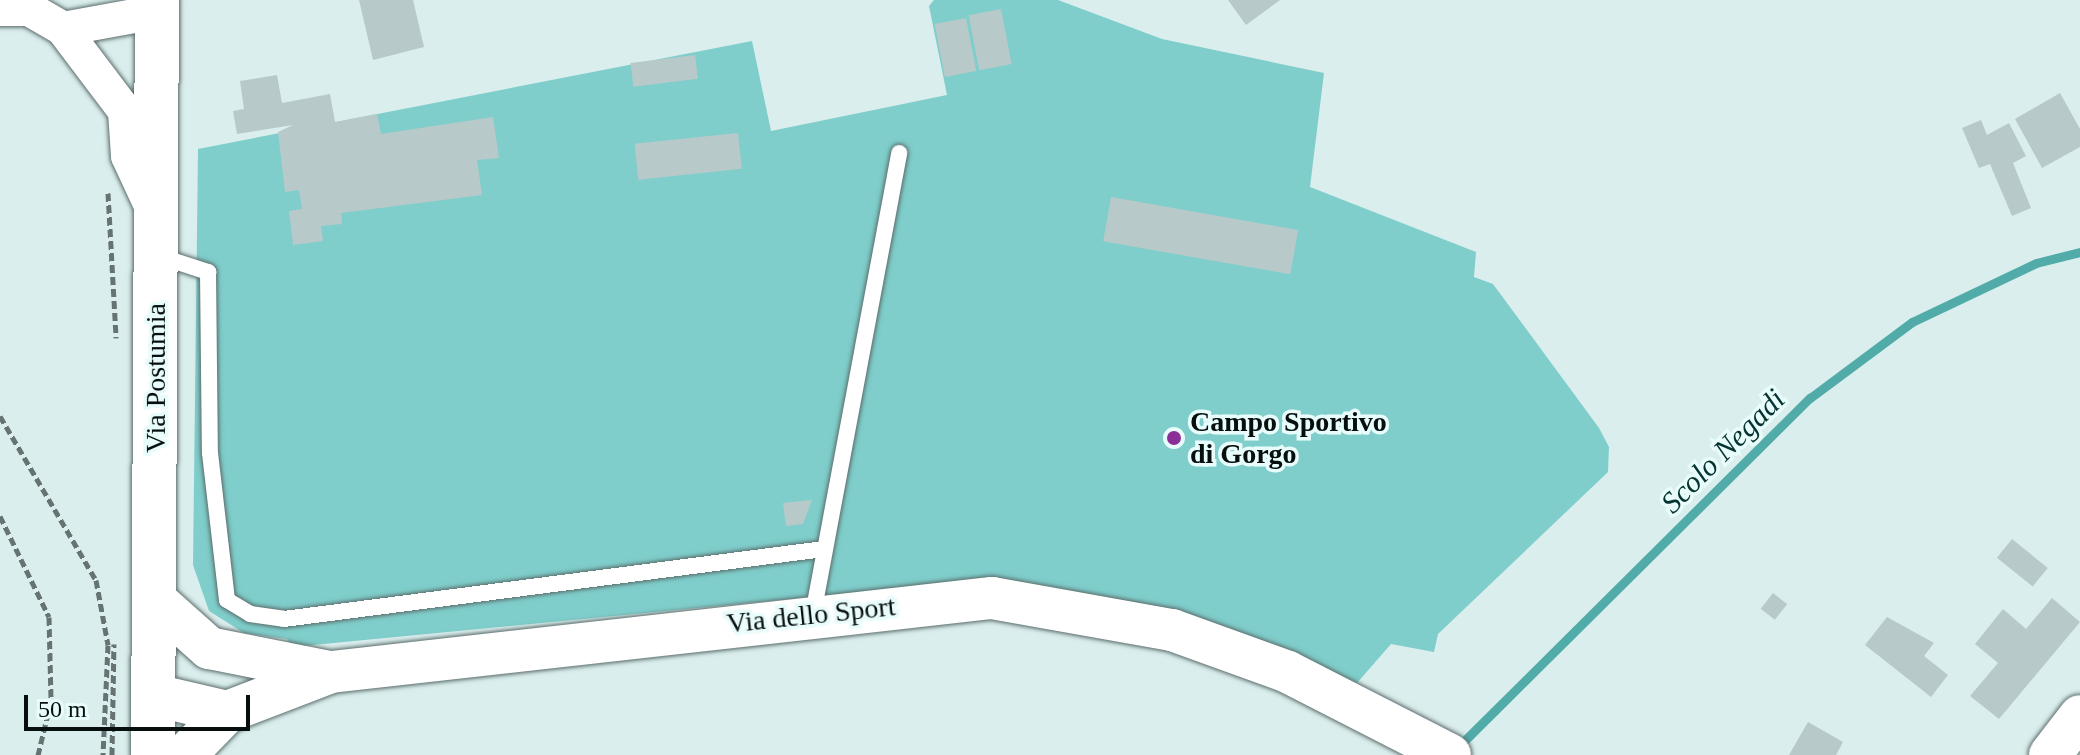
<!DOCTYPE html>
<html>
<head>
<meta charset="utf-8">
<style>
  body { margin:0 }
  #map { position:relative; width:2080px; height:755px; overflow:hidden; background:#daeeed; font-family:Georgia,serif }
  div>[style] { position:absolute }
  .green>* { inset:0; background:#7fcecb }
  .stream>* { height:9px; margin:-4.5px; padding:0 4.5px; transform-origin:4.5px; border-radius:4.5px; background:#51aba8 }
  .building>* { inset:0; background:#b7cac9; transform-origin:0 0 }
  .path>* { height:5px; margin-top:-2.5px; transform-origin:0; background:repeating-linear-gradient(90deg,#667373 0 8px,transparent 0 12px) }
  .roads { filter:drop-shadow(0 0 2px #5b6d6c) drop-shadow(0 0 2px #5b6d6c) }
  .service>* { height:16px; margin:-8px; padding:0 8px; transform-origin:8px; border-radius:8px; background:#fff }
  .minor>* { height:34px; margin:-17px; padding:0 17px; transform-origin:17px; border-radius:17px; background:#fff }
  .tertiary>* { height:42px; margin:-21px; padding:0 21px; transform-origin:21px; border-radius:21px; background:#fff }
  .primary>* { height:44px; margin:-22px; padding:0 22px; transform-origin:22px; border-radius:22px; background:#fff }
  .dots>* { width:22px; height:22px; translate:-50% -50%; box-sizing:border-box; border:4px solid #e8fcfb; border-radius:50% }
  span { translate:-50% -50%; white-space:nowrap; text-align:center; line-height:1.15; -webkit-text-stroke:7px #e8fcfb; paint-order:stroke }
  .street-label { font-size:28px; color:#070e0e }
  .poi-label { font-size:28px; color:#070e0e; font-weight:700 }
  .left { translate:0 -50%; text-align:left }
  .water-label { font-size:30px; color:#053332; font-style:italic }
  .scale { position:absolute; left:24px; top:695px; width:226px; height:36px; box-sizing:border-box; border:4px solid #070e0e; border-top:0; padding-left:10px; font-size:24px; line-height:28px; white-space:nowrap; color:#070e0e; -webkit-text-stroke:6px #e8fcfb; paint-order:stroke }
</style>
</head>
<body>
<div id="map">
  <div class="green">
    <div style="clip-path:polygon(934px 0,1058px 0,1162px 39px,1324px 73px,1310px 187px,1476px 252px,1474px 277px,1493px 284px,1599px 428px,1609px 447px,1608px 472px,1438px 634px,1434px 652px,1391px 644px,1357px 683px,955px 583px,292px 647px,287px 639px,244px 633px,209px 611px,193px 565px,198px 149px,752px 41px,771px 131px,947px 95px,929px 6px)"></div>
  </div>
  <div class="stream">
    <div style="left:1456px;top:749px;width:499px;rotate:-44.8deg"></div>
    <div style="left:1810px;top:398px;width:127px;rotate:-36.7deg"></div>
    <div style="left:1912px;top:322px;width:137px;rotate:-25.4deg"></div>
    <div style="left:2036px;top:263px;width:45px;rotate:-14deg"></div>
  </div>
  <div class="building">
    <div style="clip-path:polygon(359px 0,413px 0,424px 47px,373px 60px)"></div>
    <div style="clip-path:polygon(1228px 0,1280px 0,1246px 25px)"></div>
    <div style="left:1001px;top:9px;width:56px;height:33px;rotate:79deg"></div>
    <div style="left:966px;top:18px;width:54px;height:32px;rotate:79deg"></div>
    <div style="left:695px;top:55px;width:24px;height:65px;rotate:83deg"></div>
    <div style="clip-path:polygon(277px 75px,282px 103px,330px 94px,335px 122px,377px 114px,381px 134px,493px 117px,499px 158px,477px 160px,482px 195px,341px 213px,342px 224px,321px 226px,323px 241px,293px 245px,289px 211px,302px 209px,299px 190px,285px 192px,278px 132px,293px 125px,237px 134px,233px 111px,244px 109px,240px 81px)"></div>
    <div style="clip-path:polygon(2060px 93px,2080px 129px,2080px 147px,2042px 168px,2015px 119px)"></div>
    <div style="clip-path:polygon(1981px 120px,1987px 135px,2009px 123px,2026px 156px,2013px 163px,2031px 208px,2012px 216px,1990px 164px,1979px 168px,1962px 128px)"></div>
    <div style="left:738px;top:133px;width:36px;height:104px;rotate:84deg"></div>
    <div style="left:1111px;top:197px;width:190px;height:45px;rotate:10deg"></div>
    <div style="clip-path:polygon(812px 500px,803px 524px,786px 526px,783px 503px)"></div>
    <div style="left:2012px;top:539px;width:46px;height:24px;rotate:39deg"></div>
    <div style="left:1773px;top:593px;width:18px;height:20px;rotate:38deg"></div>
    <div style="clip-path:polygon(2052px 598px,2080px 622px,1999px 719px,1970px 696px,1998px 663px,1975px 644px,2003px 609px,2026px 629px)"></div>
    <div style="clip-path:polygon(1887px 617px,1934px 643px,1924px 656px,1948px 675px,1931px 697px,1865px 645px)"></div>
    <div style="clip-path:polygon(1808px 722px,1843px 742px,1836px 755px,1789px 755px)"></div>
  </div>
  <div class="path">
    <div style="left:108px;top:193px;width:145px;rotate:86.8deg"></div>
    <div style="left:0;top:416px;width:190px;rotate:59.7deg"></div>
    <div style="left:96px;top:580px;width:66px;rotate:79.5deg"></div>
    <div style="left:108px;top:645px;width:110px;rotate:92.6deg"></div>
    <div style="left:0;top:516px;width:112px;rotate:64.1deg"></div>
    <div style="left:49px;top:617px;width:84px;rotate:88.6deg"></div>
    <div style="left:51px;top:701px;width:56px;rotate:103.5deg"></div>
    <div style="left:112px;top:755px;width:111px;rotate:-89deg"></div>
  </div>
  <div class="roads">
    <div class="service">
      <div style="left:159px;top:256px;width:52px;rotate:18.1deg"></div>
      <div style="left:208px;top:272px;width:181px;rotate:89.4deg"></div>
      <div style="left:210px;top:453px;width:148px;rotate:83.4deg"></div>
      <div style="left:227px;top:600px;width:27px;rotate:31deg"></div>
      <div style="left:250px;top:614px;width:34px;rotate:8deg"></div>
      <div style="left:284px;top:619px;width:545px;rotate:-7.39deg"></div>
      <div style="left:813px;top:614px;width:469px;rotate:-79.4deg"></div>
    </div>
    <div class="minor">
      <div style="left:0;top:9px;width:29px"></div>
      <div style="left:29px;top:9px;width:39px;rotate:30deg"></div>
      <div style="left:63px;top:29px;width:96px;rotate:-10.3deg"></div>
      <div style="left:63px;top:29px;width:103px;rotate:52.9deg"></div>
      <div style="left:125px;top:111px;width:45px;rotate:86.2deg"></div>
      <div style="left:128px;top:156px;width:60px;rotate:65.2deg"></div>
    </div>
    <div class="tertiary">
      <div style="left:154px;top:599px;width:74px;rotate:41.7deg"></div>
      <div style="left:209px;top:648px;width:122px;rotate:11.3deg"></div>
      <div style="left:154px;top:695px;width:75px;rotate:13.1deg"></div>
      <div style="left:227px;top:712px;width:111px;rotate:-21deg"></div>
      <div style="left:331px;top:672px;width:665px;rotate:-6.39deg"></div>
      <div style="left:992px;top:598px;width:183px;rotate:10.1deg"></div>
      <div style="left:1172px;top:630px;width:123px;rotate:19.9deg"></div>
      <div style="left:1288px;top:672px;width:182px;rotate:27.1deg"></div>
      <div style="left:185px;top:755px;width:60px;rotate:-45.7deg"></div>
      <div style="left:2050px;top:755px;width:49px;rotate:-52.4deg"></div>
    </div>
    <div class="primary">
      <div style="left:153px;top:755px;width:755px;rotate:-89.7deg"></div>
    </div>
  </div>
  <div class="dots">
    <div style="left:1174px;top:438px;background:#8c2e98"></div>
  </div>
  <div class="street-label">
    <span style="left:156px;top:378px;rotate:-90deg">Via Postumia</span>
    <span style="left:811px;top:615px;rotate:-6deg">Via dello Sport</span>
  </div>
  <div class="poi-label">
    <span class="left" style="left:1190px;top:438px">Campo Sportivo<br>di Gorgo</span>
  </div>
  <div class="water-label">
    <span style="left:1723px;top:451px;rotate:-45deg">Scolo Negadi</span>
  </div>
  <div class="scale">50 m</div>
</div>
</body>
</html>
